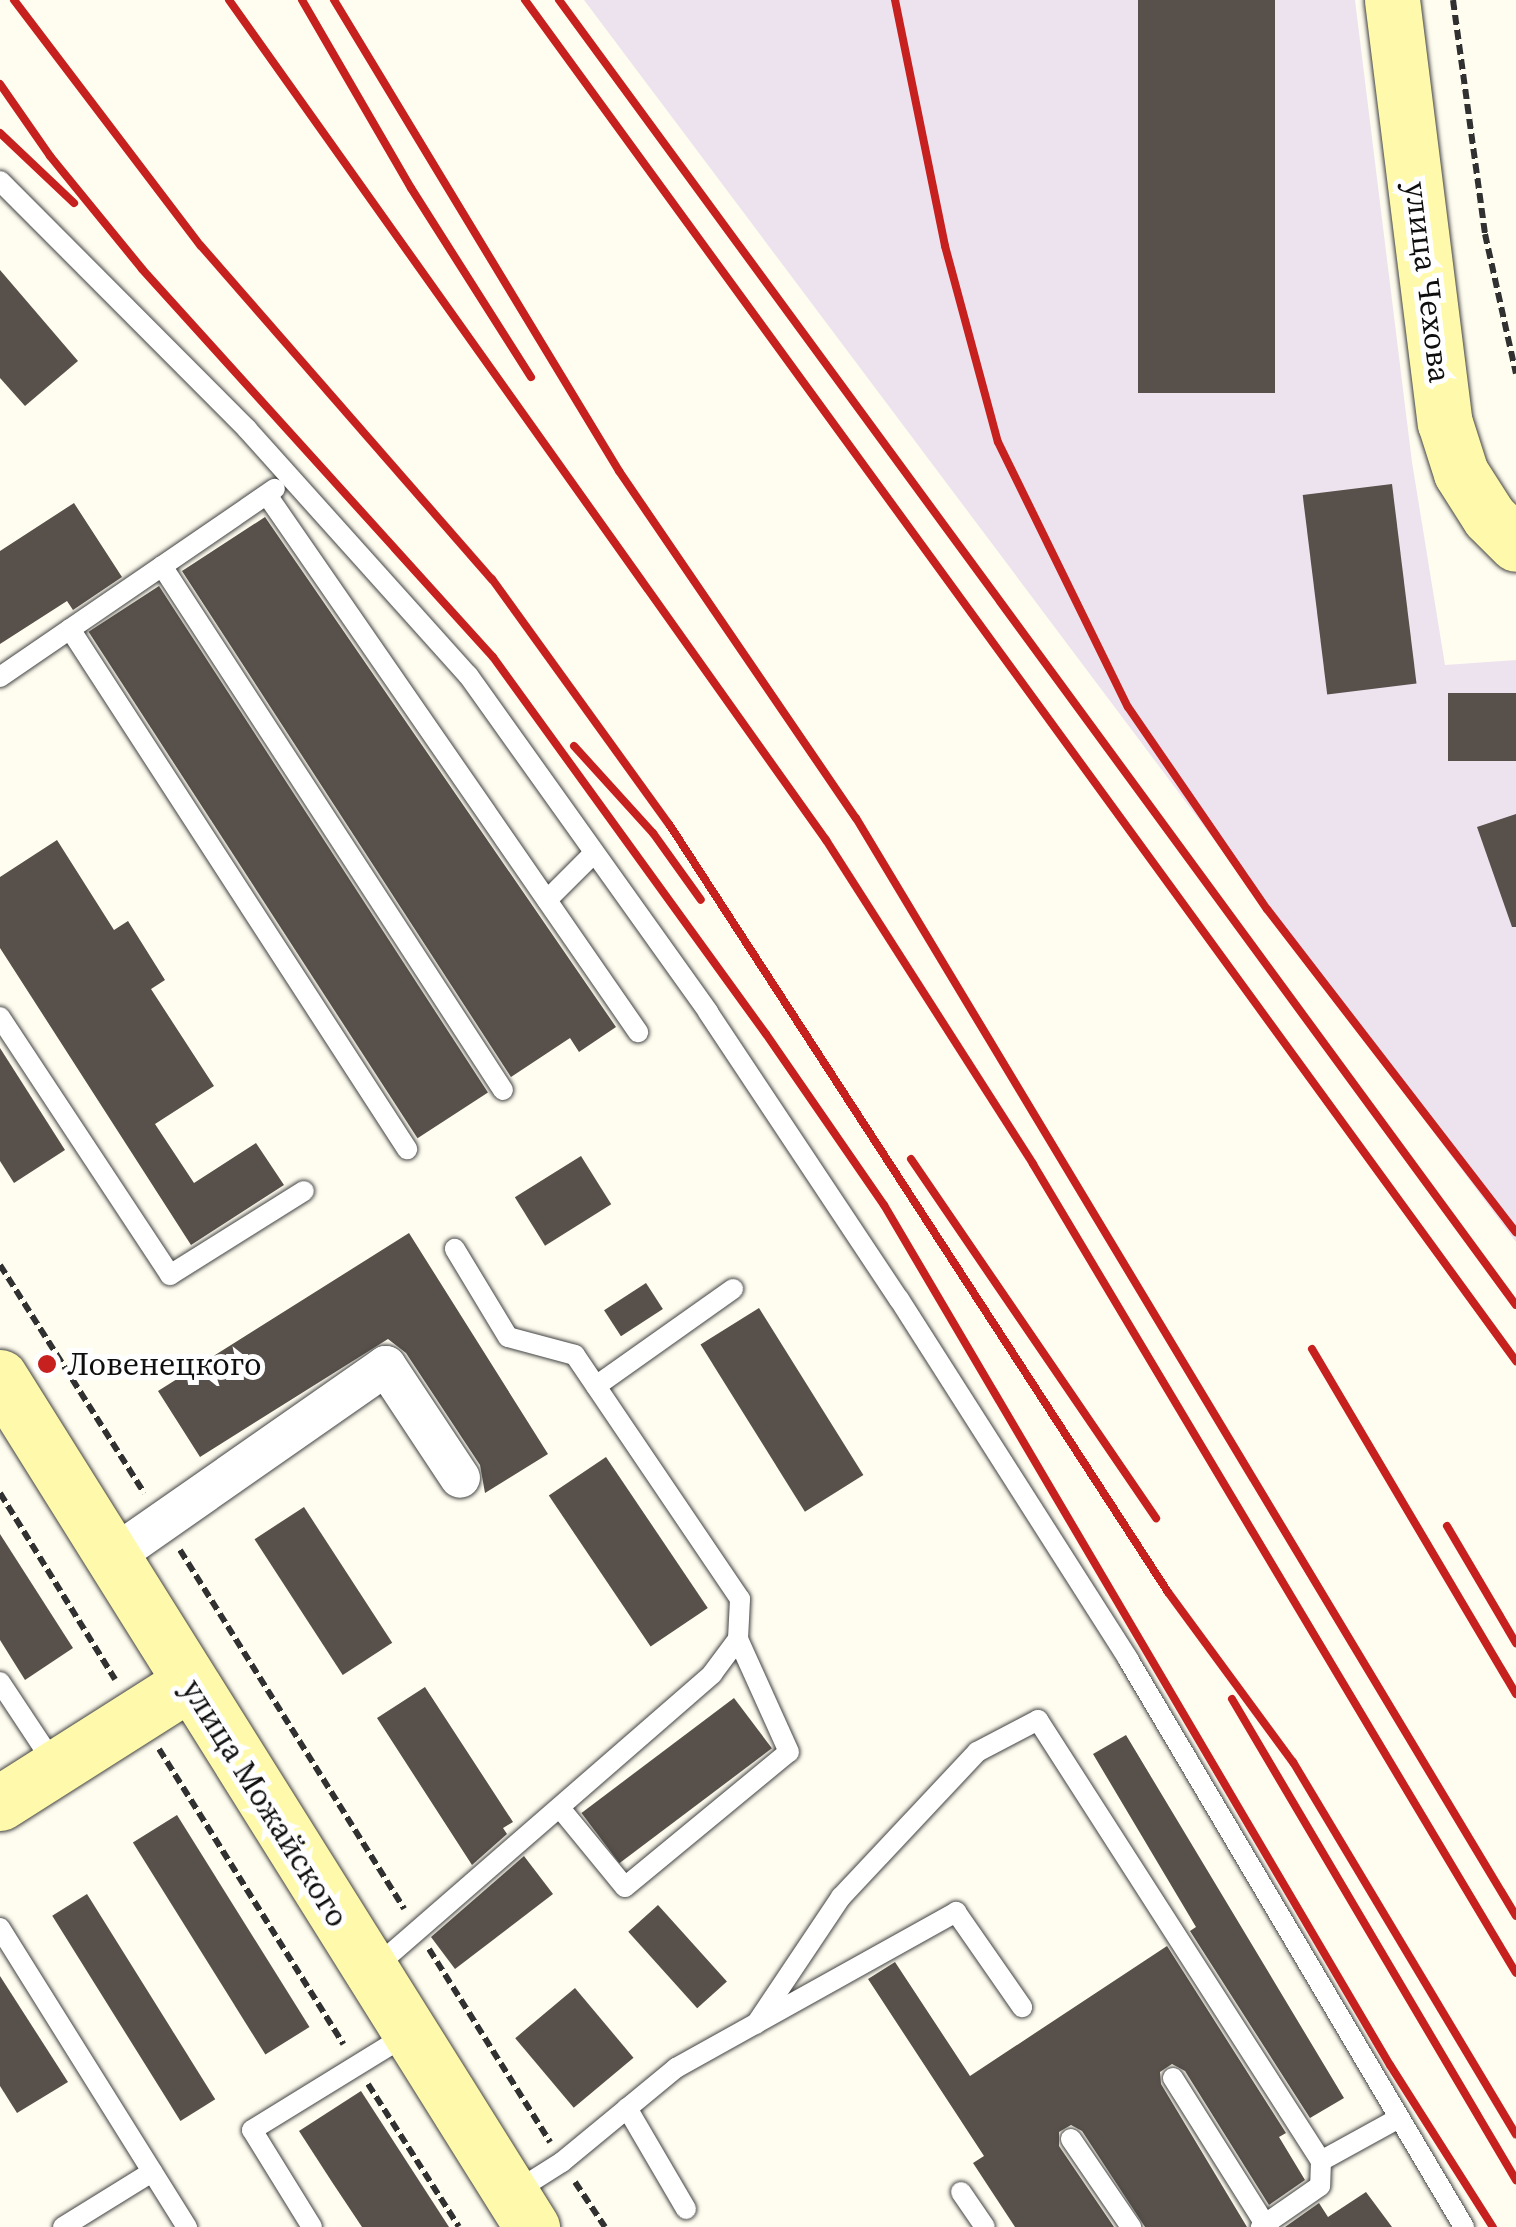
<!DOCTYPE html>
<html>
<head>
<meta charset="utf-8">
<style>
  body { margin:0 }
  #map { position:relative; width:1516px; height:2227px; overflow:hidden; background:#fffdf0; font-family:"Source Serif 4",serif }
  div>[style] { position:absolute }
  .industrial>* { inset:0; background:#ede3ee }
  .building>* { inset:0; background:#58504a; transform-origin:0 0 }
  .path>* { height:6px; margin-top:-3px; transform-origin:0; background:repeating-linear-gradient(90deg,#313131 0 10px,transparent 0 15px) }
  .roads { filter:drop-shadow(0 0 2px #424242) drop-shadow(0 0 2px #424242) }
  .lane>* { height:20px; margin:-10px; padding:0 10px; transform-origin:10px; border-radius:10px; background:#fff }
  .street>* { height:40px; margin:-20px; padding:0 20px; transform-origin:20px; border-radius:20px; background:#fff }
  .secondary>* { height:55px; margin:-27.5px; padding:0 27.5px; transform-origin:27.5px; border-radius:27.5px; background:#fffaab }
  .rail>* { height:8px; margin:-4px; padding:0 4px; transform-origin:4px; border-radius:4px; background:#c6201f }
  .dots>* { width:28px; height:28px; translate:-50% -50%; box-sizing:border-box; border:5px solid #fff; border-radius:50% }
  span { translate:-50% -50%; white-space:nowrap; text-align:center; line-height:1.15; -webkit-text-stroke:10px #fff; paint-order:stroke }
  .street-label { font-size:32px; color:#0f0f0f }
  .poi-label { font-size:32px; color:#0f0f0f }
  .left { translate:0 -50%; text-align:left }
</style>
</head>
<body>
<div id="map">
  <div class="industrial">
    <div style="clip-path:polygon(584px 0,1355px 0,1412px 462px,1445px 665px,1516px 660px,1516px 1242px)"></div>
  </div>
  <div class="building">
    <div style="left:1138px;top:0;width:137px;height:393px"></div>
    <div style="clip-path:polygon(0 270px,78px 361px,25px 406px,0 378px)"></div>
    <div style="left:1392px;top:484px;width:201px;height:90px;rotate:83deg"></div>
    <div style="clip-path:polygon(74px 503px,122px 577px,73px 610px,67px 601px,0 644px,0 551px)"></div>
    <div style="clip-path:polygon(265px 517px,616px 1027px,579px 1052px,570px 1038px,511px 1077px,182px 571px)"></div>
    <div style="left:159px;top:586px;width:604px;height:84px;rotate:57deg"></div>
    <div style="left:1516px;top:693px;width:68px;height:68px;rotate:90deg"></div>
    <div style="clip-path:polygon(1516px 814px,1516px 927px,1512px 927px,1477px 827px)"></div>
    <div style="clip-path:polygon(57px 840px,114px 930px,128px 921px,165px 980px,151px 989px,214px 1086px,155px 1124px,194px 1183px,256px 1143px,284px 1185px,191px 1245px,0 948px,0 877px)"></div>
    <div style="clip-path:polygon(0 1048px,65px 1150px,14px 1183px,0 1161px)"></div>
    <div style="left:581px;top:1156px;width:57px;height:78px;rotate:58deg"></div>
    <div style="clip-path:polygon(409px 1233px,548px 1454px,485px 1493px,480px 1465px,406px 1353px,388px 1339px,200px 1457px,158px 1391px)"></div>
    <div style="left:646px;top:1283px;width:31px;height:50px;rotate:57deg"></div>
    <div style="left:759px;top:1308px;width:197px;height:69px;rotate:58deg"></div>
    <div style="left:606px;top:1457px;width:182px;height:69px;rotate:56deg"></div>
    <div style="left:304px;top:1507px;width:162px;height:59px;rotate:57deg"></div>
    <div style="clip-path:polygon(0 1534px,73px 1648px,25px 1680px,0 1640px)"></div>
    <div style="clip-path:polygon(425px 1687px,513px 1822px,503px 1828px,507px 1834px,472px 1865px,377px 1718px)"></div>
    <div style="left:734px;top:1698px;width:63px;height:191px;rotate:53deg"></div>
    <div style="clip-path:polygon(1126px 1735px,1344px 2098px,1310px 2118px,1190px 1931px,1196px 1927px,1093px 1754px)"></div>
    <div style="left:177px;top:1815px;width:250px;height:52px;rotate:58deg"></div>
    <div style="clip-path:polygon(524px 1856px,553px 1894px,455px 1969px,431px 1937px)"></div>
    <div style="left:87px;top:1894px;width:242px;height:41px;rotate:58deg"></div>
    <div style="left:658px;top:1905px;width:103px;height:40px;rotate:48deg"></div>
    <div style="clip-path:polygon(1167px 1946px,1286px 2133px,1279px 2137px,1305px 2180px,1269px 2205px,1185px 2071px,1172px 2064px,1160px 2072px,1161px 2084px,1247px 2227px,1145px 2227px,1082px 2131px,1071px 2125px,1059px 2132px,1059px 2146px,1114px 2227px,1015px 2227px,973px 2163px,984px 2156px,868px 1979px,895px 1962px,970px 2076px)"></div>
    <div style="clip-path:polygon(0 1976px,68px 2082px,17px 2113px,0 2086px)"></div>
    <div style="left:575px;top:1988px;width:91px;height:78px;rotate:50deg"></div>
    <div style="clip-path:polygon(361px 2091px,449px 2227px,362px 2227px,332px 2182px,299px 2131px)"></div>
    <div style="clip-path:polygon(1366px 2192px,1392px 2227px,1285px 2227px,1319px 2203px,1328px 2217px)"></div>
  </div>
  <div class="path">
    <div style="left:1453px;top:0;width:236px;rotate:82.2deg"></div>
    <div style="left:1485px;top:234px;width:143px;rotate:77.5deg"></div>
    <div style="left:0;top:1265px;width:270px;rotate:57.7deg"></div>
    <div style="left:0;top:1493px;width:219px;rotate:58.3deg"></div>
    <div style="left:180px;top:1550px;width:423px;rotate:58deg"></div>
    <div style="left:159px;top:1749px;width:348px;rotate:58deg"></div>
    <div style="left:429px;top:1949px;width:228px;rotate:57.9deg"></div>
    <div style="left:368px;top:2084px;width:169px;rotate:57.5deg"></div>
    <div style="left:575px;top:2182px;width:54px;rotate:56.3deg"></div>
  </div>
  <div class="roads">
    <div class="lane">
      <div style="left:0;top:181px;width:350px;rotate:45.1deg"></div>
      <div style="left:247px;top:429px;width:331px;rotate:48.1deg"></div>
      <div style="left:468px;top:675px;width:414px;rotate:54.5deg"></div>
      <div style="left:708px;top:1012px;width:345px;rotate:56.4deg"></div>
      <div style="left:899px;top:1299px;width:427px;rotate:57.5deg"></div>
      <div style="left:1128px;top:1659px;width:660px;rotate:59.39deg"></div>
      <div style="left:267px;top:495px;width:653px;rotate:55.36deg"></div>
      <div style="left:162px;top:566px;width:625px;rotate:56.95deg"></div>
      <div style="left:70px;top:629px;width:620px;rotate:57.05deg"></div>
      <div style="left:0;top:677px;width:333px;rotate:-34.4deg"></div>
      <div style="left:547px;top:900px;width:66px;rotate:-45deg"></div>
      <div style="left:0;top:1017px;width:309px;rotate:56.6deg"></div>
      <div style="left:170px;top:1275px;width:158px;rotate:-32.1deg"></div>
      <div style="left:596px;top:1386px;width:168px;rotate:-35.3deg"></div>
      <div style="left:0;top:1682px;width:100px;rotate:56.5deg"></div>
      <div style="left:560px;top:1808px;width:102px;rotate:50.6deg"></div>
      <div style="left:625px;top:1887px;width:212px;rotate:-39.5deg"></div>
      <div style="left:789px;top:1752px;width:124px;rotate:-114.3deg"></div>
      <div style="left:0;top:1928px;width:353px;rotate:58deg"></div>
      <div style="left:372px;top:1970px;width:451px;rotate:-41deg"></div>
      <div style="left:712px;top:1674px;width:44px;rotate:-53.4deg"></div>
      <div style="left:738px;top:1639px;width:40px;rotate:-87.1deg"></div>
      <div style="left:740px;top:1599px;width:295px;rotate:-124.1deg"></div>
      <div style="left:575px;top:1355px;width:69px;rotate:-165deg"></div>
      <div style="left:508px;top:1337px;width:103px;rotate:-121.1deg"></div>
      <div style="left:756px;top:2024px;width:153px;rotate:-56.2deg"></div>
      <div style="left:841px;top:1897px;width:199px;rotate:-46.8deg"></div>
      <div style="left:977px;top:1752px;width:69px;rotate:-27.7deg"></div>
      <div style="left:1038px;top:1720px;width:524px;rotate:57.31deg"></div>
      <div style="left:1321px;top:2161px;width:25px;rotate:92deg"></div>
      <div style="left:1320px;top:2186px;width:72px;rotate:145.2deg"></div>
      <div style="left:1173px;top:2078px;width:173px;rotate:57.8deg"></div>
      <div style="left:627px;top:2108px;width:117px;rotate:59.7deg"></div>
      <div style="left:1071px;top:2139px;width:107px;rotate:55.7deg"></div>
      <div style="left:1321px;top:2161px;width:89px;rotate:-28.9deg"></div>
      <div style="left:961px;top:2192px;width:42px;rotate:55.6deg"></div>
      <div style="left:513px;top:2193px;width:58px;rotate:-32.3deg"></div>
      <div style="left:562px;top:2162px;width:148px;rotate:-39.5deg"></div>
      <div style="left:676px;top:2068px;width:321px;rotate:-29.1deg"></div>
      <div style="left:956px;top:1912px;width:116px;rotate:55.2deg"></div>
      <div style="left:63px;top:2227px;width:105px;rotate:-31.7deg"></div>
      <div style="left:312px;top:2227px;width:114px;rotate:-121.7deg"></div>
      <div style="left:252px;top:2130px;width:183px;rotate:-31.6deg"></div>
    </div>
    <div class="street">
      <div style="left:112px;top:1557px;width:334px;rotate:-34.9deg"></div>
      <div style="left:386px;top:1366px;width:134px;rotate:56.5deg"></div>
    </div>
    <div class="secondary">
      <div style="left:1392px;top:0;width:426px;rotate:82.9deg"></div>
      <div style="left:1445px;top:423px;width:52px;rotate:72.3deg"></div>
      <div style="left:1461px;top:473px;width:52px;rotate:57.5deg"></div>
      <div style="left:1489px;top:517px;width:38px;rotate:45deg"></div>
      <div style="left:0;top:1377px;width:1003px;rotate:57.96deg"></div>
      <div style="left:0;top:1803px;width:224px;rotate:-32.4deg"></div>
    </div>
  </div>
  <div class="rail">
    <div style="left:14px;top:0;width:309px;rotate:52.8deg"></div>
    <div style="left:201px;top:246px;width:442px;rotate:48.9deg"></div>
    <div style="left:492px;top:579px;width:302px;rotate:54.2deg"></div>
    <div style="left:669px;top:824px;width:916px;rotate:56.99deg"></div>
    <div style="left:1168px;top:1592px;width:211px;rotate:53.7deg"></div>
    <div style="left:1293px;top:1762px;width:434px;rotate:59.1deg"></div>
    <div style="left:229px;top:0;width:1031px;rotate:54.6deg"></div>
    <div style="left:826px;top:840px;width:384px;rotate:57.4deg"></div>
    <div style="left:1033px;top:1164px;width:942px;rotate:59.16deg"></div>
    <div style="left:302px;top:0;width:217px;rotate:59.9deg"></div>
    <div style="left:411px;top:188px;width:224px;rotate:57.6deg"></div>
    <div style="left:334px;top:0;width:551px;rotate:58.82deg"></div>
    <div style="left:619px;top:471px;width:420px;rotate:55.7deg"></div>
    <div style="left:856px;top:818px;width:1281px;rotate:58.99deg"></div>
    <div style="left:525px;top:0;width:1684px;rotate:53.94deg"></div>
    <div style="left:559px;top:0;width:1618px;rotate:53.75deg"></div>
    <div style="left:895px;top:0;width:251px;rotate:78.5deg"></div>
    <div style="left:945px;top:246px;width:203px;rotate:74.9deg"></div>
    <div style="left:998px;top:442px;width:295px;rotate:63.9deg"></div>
    <div style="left:1128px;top:707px;width:245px;rotate:55.5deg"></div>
    <div style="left:1267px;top:909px;width:408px;rotate:52.4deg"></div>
    <div style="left:0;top:84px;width:88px;rotate:55.2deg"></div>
    <div style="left:50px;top:156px;width:146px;rotate:50.8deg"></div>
    <div style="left:142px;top:269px;width:523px;rotate:47.87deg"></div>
    <div style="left:493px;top:657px;width:465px;rotate:54.1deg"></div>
    <div style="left:766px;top:1034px;width:208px;rotate:55.4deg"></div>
    <div style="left:884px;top:1205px;width:998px;rotate:59.53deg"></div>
    <div style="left:1390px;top:2065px;width:192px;rotate:57.6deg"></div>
    <div style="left:0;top:133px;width:102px;rotate:43.4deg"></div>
    <div style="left:574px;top:746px;width:118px;rotate:47.8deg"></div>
    <div style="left:653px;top:833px;width:82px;rotate:54.4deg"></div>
    <div style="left:911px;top:1159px;width:435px;rotate:55.7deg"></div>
    <div style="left:1312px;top:1349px;width:401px;rotate:59.4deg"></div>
    <div style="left:1447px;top:1526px;width:136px;rotate:59.5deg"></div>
    <div style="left:1232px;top:1699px;width:559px;rotate:59.44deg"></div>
  </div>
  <div class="dots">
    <div style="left:47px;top:1364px;background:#c6201f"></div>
  </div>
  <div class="street-label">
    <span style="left:1428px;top:282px;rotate:83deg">улица Чехова</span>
    <span style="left:265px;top:1803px;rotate:58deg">улица Можайского</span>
  </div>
  <div class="poi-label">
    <span class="left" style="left:67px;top:1364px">Ловенецкого</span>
  </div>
</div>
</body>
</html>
